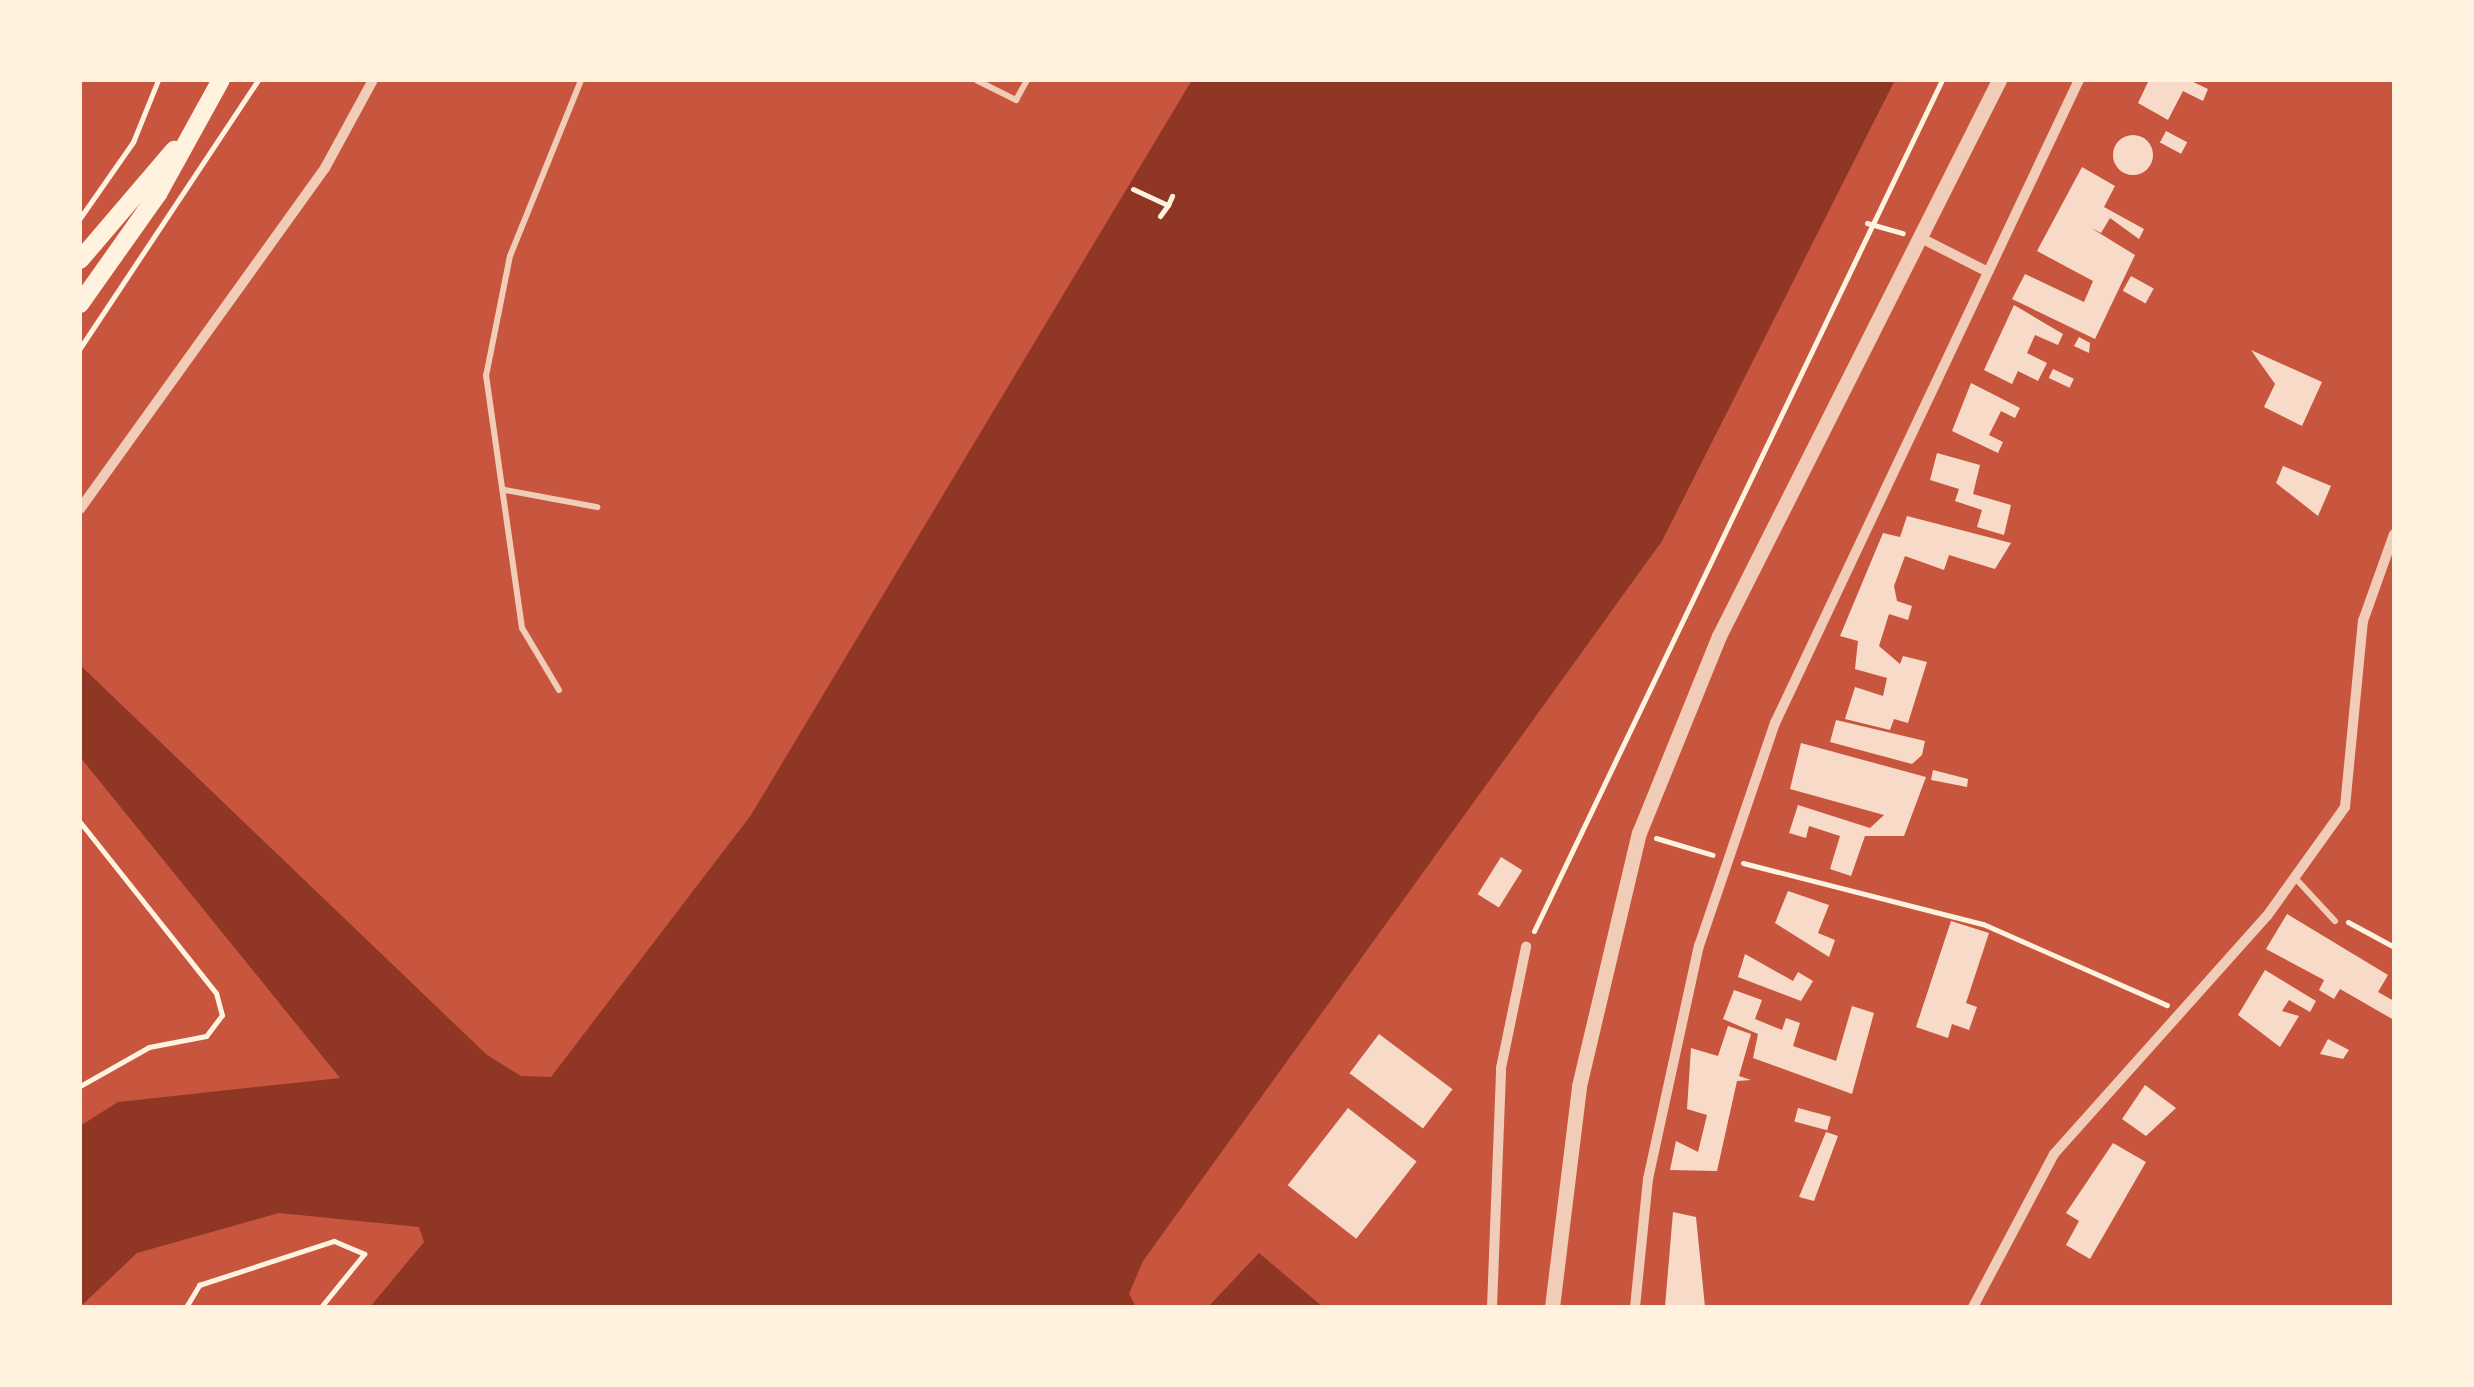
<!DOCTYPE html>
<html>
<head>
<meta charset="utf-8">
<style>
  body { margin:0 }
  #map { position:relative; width:2474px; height:1387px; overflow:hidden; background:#c8553d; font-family:Raleway,sans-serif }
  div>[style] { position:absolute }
  .water>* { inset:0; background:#8f3625 }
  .building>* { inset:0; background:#f7dbc8; transform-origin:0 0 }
  .round { border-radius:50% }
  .path>* { height:5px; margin:-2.5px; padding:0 2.5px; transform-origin:2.5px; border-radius:2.5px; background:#fff3e0 }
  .service>* { height:6px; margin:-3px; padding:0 3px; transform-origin:3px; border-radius:3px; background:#f1ccb7 }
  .minor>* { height:10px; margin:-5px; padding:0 5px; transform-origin:5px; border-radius:5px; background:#f1ccb7 }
  .tertiary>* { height:15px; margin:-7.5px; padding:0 7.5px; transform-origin:7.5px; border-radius:7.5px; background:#f1ccb7 }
  .secondary>* { height:18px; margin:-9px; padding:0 9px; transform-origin:9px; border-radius:9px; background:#fff3e0 }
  span { translate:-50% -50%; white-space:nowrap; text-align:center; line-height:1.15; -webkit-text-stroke:8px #fff3e0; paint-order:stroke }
  .frame { position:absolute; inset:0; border:82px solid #fff3e0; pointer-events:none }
</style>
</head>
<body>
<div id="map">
  <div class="water">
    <div style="clip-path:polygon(1192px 80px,1895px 80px,1662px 541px,1143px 1261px,1129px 1294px,1136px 1307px,370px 1307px,424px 1242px,419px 1227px,279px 1213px,137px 1253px,80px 1307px,80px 1126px,118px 1102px,340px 1078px,80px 757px,80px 665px,487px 1055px,521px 1076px,551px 1077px,751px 815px)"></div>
    <div style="clip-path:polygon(1259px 1253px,1323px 1307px,1208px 1307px)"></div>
  </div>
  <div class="building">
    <div style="clip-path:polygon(2149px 80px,2189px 80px,2208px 89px,2203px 101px,2183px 91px,2168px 120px,2138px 103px)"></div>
    <div style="left:2166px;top:131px;width:24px;height:13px;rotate:28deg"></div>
    <div class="round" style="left:2113px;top:135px;width:40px;height:40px"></div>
    <div style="clip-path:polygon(2082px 167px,2115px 186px,2104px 207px,2144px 229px,2139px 239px,2110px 218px,2101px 233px,2091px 228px,2135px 255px,2095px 339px,2012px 299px,2025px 274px,2084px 302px,2093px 281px,2037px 251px)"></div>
    <div style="left:2131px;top:276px;width:26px;height:17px;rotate:29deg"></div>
    <div style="clip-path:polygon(2014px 305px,2063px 334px,2058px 345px,2035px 335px,2027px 353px,2047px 363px,2038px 381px,2018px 371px,2012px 384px,1984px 370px)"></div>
    <div style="clip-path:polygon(2079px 337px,2090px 343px,2089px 353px,2074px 346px)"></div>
    <div style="clip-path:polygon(2251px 350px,2322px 382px,2302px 426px,2264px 407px,2275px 384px)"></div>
    <div style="left:2053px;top:369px;width:23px;height:10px;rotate:25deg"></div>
    <div style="clip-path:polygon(1971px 383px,2020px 408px,2015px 418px,2001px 411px,1989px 435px,2003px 442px,1998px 453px,1952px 431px)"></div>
    <div style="clip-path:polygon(1937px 453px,1980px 465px,1973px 494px,2011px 505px,2004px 535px,1977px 527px,1982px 510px,1955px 501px,1959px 489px,1930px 480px)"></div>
    <div style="clip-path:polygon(2283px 466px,2331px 486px,2318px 516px,2276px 483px)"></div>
    <div style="clip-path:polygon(1907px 516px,2011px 543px,1995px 569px,1949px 555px,1944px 570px,1905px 556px,1894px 586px,1897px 601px,1912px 606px,1908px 620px,1889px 614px,1879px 646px,1900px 664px,1903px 656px,1927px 662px,1908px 723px,1894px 719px,1890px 730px,1845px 719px,1855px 687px,1883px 696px,1887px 678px,1855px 669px,1858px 641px,1840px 636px,1883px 533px,1900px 537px)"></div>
    <div style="clip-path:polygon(1836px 720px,1925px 741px,1922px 755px,1912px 764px,1830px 742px)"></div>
    <div style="clip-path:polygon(1801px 743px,1926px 777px,1904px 836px,1865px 836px,1851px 876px,1830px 869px,1840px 836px,1809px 826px,1806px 838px,1789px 833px,1798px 805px,1870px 828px,1884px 815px,1790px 789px)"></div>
    <div style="clip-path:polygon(1933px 770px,1968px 779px,1967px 787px,1931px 780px)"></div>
    <div style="left:1501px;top:857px;width:25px;height:44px;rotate:32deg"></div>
    <div style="clip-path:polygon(1788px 891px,1829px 905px,1818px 933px,1835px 940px,1829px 957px,1775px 923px)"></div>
    <div style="clip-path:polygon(2287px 914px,2388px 975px,2378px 992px,2394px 1001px,2394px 1020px,2340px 989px,2334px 999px,2319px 990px,2324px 980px,2266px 949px)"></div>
    <div style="clip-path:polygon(1951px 921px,1989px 933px,1966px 1003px,1977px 1007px,1969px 1030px,1952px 1024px,1948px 1038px,1916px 1027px)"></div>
    <div style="clip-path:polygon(1745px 954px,1793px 981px,1798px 972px,1813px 981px,1801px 1001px,1738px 977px)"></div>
    <div style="clip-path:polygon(2265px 970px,2316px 1001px,2310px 1012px,2289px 1000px,2282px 1011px,2299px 1016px,2280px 1047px,2238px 1015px)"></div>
    <div style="clip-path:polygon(1734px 990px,1762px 1000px,1755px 1019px,1782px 1030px,1786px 1018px,1800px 1023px,1793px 1046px,1836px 1061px,1852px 1006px,1874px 1013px,1852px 1094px,1753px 1058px,1758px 1034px,1723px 1019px)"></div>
    <div style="clip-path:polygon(1728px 1026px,1751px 1034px,1739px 1076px,1751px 1080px,1737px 1081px,1717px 1171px,1670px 1170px,1676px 1141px,1698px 1152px,1707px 1115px,1687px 1109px,1691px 1048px,1718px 1056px)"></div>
    <div style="left:1379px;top:1034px;width:92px;height:49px;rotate:37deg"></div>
    <div style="clip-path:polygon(2328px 1039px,2349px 1050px,2343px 1059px,2320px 1054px)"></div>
    <div style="clip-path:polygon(2145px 1085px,2176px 1108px,2146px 1136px,2122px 1119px)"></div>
    <div style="left:1348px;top:1108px;width:87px;height:98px;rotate:38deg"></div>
    <div style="left:1798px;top:1108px;width:34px;height:14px;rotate:15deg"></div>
    <div style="clip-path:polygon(1826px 1132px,1838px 1136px,1814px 1201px,1799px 1197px)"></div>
    <div style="clip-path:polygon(2113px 1143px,2146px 1162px,2090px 1259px,2066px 1245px,2079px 1221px,2066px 1213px)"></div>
    <div style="clip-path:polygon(1673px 1212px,1696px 1217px,1705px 1307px,1665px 1307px)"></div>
  </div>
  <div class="path">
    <div style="left:1133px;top:189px;width:38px;rotate:25deg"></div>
    <div style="left:1168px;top:205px;width:10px;rotate:-66deg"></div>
    <div style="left:1160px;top:216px;width:14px;rotate:-54deg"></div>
    <div style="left:80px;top:218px;width:93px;rotate:-55.1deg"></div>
    <div style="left:133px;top:142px;width:67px;rotate:-68deg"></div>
    <div style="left:1867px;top:223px;width:37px;rotate:16deg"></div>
    <div style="left:80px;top:348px;width:322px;rotate:-56.4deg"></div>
    <div style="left:80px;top:822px;width:218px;rotate:51.5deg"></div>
    <div style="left:216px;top:993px;width:23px;rotate:75deg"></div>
    <div style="left:222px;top:1015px;width:26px;rotate:127deg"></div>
    <div style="left:206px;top:1036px;width:58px;rotate:169.1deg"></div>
    <div style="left:149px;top:1047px;width:79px;rotate:150.5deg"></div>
    <div style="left:1656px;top:838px;width:59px;rotate:16.6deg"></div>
    <div style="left:1743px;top:863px;width:248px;rotate:14.3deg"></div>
    <div style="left:1983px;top:924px;width:201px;rotate:23.8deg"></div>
    <div style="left:2348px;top:922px;width:52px;rotate:28.5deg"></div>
    <div style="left:1534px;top:931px;width:944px;rotate:-64.39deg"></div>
    <div style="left:186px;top:1307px;width:26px;rotate:-59deg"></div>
    <div style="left:199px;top:1285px;width:142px;rotate:-18.1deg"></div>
    <div style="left:334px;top:1241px;width:33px;rotate:23deg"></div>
    <div style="left:364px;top:1254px;width:68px;rotate:129.1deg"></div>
  </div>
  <div class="service">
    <div style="left:976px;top:80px;width:45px;rotate:26.6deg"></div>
    <div style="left:1016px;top:100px;width:23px;rotate:-61deg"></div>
    <div style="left:505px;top:490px;width:94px;rotate:10.5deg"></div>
    <div style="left:559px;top:690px;width:72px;rotate:-120.8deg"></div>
    <div style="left:522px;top:628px;width:255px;rotate:-98.1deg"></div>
    <div style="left:486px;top:376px;width:122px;rotate:-78.7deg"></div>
    <div style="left:510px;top:256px;width:190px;rotate:-68deg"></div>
    <div style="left:2297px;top:880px;width:56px;rotate:47.2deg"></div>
  </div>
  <div class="minor">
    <div style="left:1919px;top:237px;width:73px;rotate:26.9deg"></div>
    <div style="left:80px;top:509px;width:420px;rotate:-54.3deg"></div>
    <div style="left:325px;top:168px;width:100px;rotate:-61.4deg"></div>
    <div style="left:1492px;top:1307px;width:239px;rotate:-87.8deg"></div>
    <div style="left:1501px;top:1068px;width:124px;rotate:-78.3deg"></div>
    <div style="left:1635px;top:1307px;width:129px;rotate:-84.2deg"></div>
    <div style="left:1648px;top:1179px;width:239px;rotate:-77.7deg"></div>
    <div style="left:1699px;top:946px;width:236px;rotate:-71.2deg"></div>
    <div style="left:1775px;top:723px;width:711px;rotate:-64.7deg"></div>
    <div style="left:1973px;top:1307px;width:173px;rotate:-62.1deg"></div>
    <div style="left:2054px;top:1154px;width:319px;rotate:-48.2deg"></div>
    <div style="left:2267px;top:916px;width:134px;rotate:-54.4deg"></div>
    <div style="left:2345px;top:807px;width:187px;rotate:-84.5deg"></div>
    <div style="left:2363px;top:621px;width:92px;rotate:-70.4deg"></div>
  </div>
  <div class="tertiary">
    <div style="left:1552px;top:1307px;width:223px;rotate:-83deg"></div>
    <div style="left:1579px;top:1086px;width:260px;rotate:-76.7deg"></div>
    <div style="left:1639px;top:833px;width:213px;rotate:-67.9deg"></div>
    <div style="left:1719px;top:636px;width:623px;rotate:-63.27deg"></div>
  </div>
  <div class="secondary">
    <div style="left:80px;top:260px;width:145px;rotate:-49.5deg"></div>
    <div style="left:80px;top:304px;width:135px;rotate:-54.7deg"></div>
    <div style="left:158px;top:194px;width:130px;rotate:-61.1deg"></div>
  </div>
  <div class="frame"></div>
</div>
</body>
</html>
